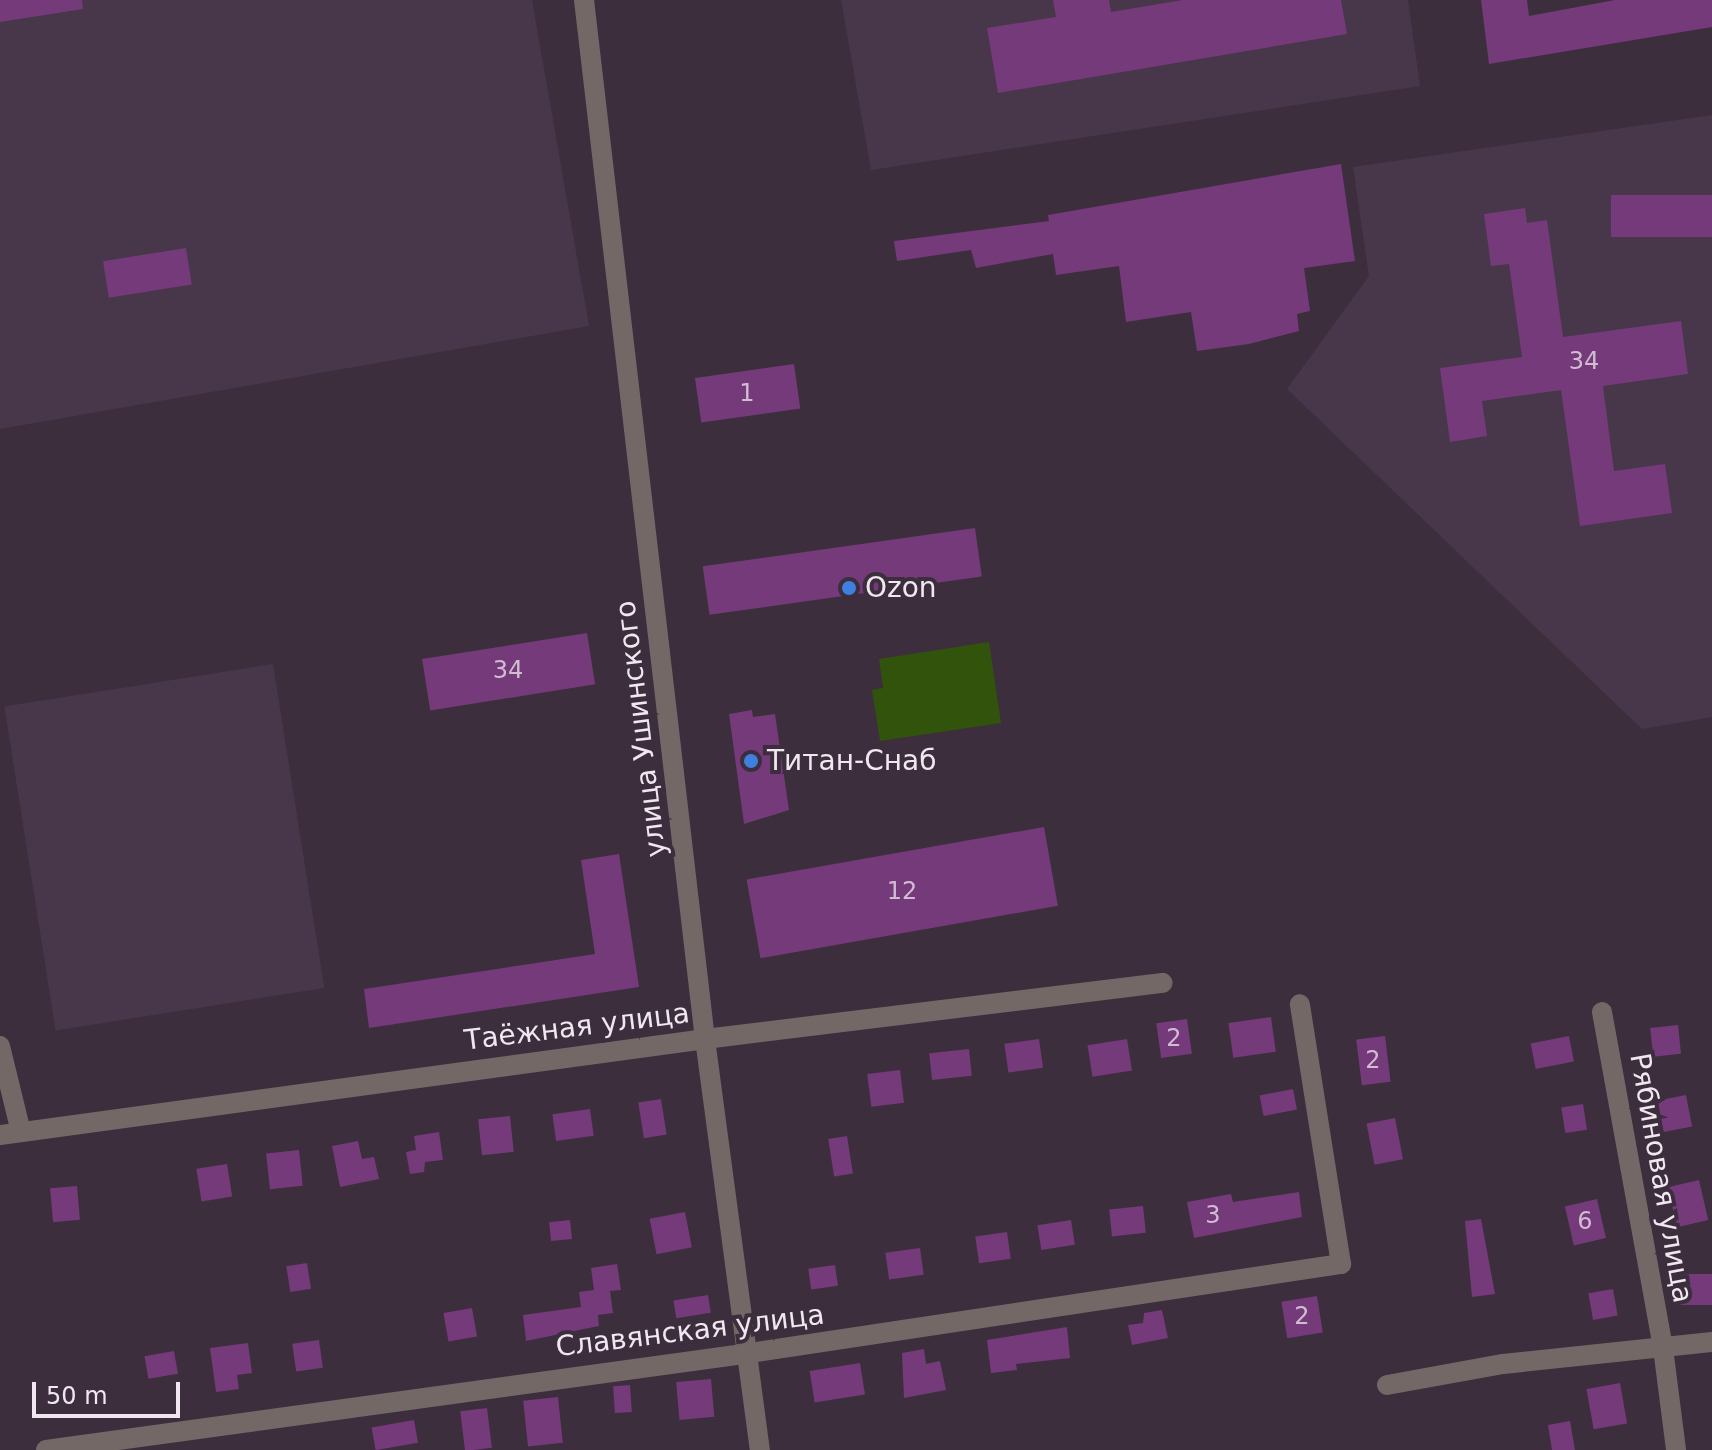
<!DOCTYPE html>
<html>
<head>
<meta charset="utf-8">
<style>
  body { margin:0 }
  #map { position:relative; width:1712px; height:1450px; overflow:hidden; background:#3c2e3d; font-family:"DejaVu Sans",sans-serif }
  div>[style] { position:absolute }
  .built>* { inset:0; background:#48374a; transform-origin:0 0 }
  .green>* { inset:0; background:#31530c }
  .building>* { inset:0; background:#743a7a; transform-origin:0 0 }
  .minor>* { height:20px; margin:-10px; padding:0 10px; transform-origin:10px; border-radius:10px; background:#736866 }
  .dots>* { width:22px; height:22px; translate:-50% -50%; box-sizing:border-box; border:4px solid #3c2e3d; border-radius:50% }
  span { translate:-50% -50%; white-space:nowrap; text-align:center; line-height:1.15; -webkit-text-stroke:8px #3c2e3d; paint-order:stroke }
  .number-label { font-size:24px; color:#d1bcd3 }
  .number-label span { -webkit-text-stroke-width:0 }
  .poi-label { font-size:28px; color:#f0e7f1 }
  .left { translate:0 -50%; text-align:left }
  .street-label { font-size:28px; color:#f0e7f1 }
  .scale { position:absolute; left:32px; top:1382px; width:148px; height:36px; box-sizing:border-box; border:4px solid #f0e7f1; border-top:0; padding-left:10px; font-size:24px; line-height:28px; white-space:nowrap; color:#f0e7f1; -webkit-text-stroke:6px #3c2e3d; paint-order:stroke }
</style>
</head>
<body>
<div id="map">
  <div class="built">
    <div style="clip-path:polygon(0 0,532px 0,589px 326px,0 429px)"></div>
    <div style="clip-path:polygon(841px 0,1408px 0,1420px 86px,871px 170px)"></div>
    <div style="clip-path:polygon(1712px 115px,1712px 717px,1642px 729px,1287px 389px,1369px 276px,1353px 167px)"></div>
    <div style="left:273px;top:664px;width:328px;height:272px;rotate:81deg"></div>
  </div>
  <div class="green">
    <div style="clip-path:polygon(989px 642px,1001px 723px,880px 741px,872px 690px,883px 688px,879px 659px)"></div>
  </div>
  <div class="building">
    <div style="clip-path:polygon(0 0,82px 0,83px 9px,0 22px)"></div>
    <div style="clip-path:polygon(1053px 0,1109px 0,1111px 12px,1183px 0,1341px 0,1347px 34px,998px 93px,987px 28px,1056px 17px)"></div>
    <div style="clip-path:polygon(1481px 0,1527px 0,1529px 16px,1615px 0,1712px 0,1712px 27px,1489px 64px)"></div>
    <div style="clip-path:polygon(1341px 164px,1355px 261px,1304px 268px,1310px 311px,1297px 314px,1299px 331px,1249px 344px,1197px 351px,1191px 312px,1126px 322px,1119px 266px,1056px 275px,1053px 254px,976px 268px,971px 250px,897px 261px,894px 241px,1049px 221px,1048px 215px)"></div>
    <div style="left:1712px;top:195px;width:42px;height:101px;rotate:90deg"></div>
    <div style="clip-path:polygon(1525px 208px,1527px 223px,1547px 220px,1563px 337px,1681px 321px,1688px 374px,1603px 386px,1614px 471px,1665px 464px,1672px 513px,1580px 526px,1561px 390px,1482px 401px,1487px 436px,1450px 442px,1440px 368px,1522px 357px,1509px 264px,1491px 266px,1484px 214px)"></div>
    <div style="left:186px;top:248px;width:37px;height:84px;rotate:81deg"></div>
    <div style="left:794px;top:364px;width:45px;height:100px;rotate:82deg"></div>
    <div style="left:975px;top:528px;width:49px;height:275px;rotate:82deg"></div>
    <div style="left:587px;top:633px;width:52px;height:167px;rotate:81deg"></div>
    <div style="clip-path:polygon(752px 710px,753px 717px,775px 714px,789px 810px,744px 824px,729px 714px)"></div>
    <div style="left:1044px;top:827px;width:80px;height:302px;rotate:80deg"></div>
    <div style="clip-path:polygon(619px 854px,639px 987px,369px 1028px,364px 989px,595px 954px,581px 860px)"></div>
    <div style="left:1271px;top:1017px;width:35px;height:43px;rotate:82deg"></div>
    <div style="left:1187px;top:1019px;width:35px;height:31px;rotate:82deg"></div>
    <div style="left:1678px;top:1025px;width:29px;height:28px;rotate:84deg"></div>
    <div style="left:1385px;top:1036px;width:46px;height:29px;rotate:83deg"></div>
    <div style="left:1569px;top:1036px;width:26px;height:39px;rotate:79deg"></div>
    <div style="left:1039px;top:1039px;width:29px;height:35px;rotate:82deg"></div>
    <div style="left:1127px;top:1039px;width:32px;height:40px;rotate:81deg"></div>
    <div style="left:969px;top:1049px;width:27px;height:40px;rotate:84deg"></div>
    <div style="left:900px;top:1070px;width:33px;height:33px;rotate:83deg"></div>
    <div style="left:1293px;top:1089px;width:21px;height:34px;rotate:79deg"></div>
    <div style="left:1686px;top:1095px;width:32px;height:29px;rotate:79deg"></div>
    <div style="left:661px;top:1099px;width:36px;height:23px;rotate:81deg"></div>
    <div style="left:1583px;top:1104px;width:26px;height:22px;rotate:81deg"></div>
    <div style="left:590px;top:1109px;width:27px;height:38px;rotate:82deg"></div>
    <div style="left:510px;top:1116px;width:36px;height:32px;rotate:84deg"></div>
    <div style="left:1395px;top:1118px;width:42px;height:29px;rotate:79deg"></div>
    <div style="clip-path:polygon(439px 1132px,443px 1160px,425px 1162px,424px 1172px,410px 1174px,406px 1152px,416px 1150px,414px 1136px)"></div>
    <div style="left:847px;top:1136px;width:38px;height:19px;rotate:81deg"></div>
    <div style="clip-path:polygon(358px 1141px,362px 1159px,374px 1157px,379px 1179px,340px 1187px,332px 1146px)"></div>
    <div style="left:299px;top:1150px;width:36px;height:33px;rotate:84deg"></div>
    <div style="left:227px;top:1164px;width:33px;height:31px;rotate:81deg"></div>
    <div style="left:1699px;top:1180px;width:41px;height:32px;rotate:77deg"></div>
    <div style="left:77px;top:1186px;width:34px;height:27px;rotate:85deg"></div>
    <div style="clip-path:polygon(1299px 1192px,1302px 1217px,1194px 1238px,1187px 1202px,1231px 1194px,1233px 1202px)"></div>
    <div style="left:1597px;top:1199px;width:40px;height:33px;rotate:77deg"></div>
    <div style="left:1143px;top:1206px;width:27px;height:34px;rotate:84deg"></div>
    <div style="left:685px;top:1212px;width:36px;height:36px;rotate:79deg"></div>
    <div style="clip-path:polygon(1481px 1219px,1495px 1294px,1472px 1297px,1465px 1221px)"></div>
    <div style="left:570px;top:1220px;width:19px;height:21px;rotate:84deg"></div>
    <div style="left:1071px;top:1220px;width:25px;height:34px;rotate:81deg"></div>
    <div style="left:1007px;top:1232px;width:27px;height:32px;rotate:82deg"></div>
    <div style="left:920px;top:1248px;width:27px;height:35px;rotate:82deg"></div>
    <div style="left:307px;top:1263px;width:26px;height:21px;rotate:81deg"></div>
    <div style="clip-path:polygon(617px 1264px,621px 1290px,610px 1291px,613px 1313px,598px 1315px,599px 1326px,526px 1341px,523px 1315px,581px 1307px,579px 1292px,594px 1290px,591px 1268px)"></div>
    <div style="left:835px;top:1265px;width:21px;height:27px;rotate:82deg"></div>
    <div style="left:1712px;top:1274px;width:31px;height:32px;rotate:90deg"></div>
    <div style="left:1613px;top:1289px;width:27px;height:25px;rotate:80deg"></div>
    <div style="left:708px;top:1295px;width:18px;height:35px;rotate:81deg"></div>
    <div style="left:1317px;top:1296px;width:37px;height:36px;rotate:81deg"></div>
    <div style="left:472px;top:1308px;width:29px;height:29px;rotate:80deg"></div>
    <div style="clip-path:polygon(1162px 1310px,1168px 1338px,1132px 1345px,1128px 1325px,1143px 1323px,1144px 1313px)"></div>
    <div style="clip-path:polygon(1067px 1327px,1070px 1358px,1016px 1364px,1017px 1370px,991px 1373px,987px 1340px)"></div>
    <div style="left:319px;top:1340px;width:28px;height:27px;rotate:82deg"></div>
    <div style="clip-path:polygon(248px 1343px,252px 1373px,237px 1375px,239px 1389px,216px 1392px,210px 1348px)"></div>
    <div style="clip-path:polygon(924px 1349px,926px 1364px,940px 1361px,946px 1390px,904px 1398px,902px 1353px)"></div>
    <div style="left:174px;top:1351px;width:23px;height:30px;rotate:80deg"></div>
    <div style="left:860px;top:1363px;width:32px;height:51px;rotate:81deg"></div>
    <div style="left:711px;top:1379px;width:38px;height:35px;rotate:85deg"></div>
    <div style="left:1620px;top:1383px;width:41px;height:34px;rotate:80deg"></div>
    <div style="left:630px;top:1385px;width:27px;height:17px;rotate:86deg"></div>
    <div style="left:558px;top:1397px;width:46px;height:35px;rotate:84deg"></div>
    <div style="left:487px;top:1408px;width:40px;height:27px;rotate:83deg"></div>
    <div style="left:414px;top:1420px;width:23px;height:43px;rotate:80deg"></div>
    <div style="clip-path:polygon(1570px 1421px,1575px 1450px,1552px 1450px,1548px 1425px)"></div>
  </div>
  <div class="minor">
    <div style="left:584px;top:0;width:1046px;rotate:83.36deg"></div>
    <div style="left:705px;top:1039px;width:415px;rotate:82.4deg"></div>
    <div style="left:1602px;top:1012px;width:341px;rotate:79.7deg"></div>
    <div style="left:1663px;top:1348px;width:103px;rotate:82.7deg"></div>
    <div style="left:0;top:1046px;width:84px;rotate:76.3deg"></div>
    <div style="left:0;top:1135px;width:712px;rotate:-7.75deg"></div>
    <div style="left:705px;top:1039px;width:461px;rotate:-7deg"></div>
    <div style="left:1387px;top:1385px;width:118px;rotate:-10.3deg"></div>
    <div style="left:1503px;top:1364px;width:210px;rotate:-6deg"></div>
    <div style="left:46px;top:1450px;width:704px;rotate:-7.84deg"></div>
    <div style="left:743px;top:1354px;width:605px;rotate:-8.56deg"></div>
    <div style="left:1341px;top:1264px;width:263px;rotate:-99deg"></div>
  </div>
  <div class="dots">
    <div style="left:849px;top:588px;background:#3f7fe0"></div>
    <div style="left:751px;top:761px;background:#3f7fe0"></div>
  </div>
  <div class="number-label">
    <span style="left:1584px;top:362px">34</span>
    <span style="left:747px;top:394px">1</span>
    <span style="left:508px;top:671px">34</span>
    <span style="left:902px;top:892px">12</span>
    <span style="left:1174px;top:1039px">2</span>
    <span style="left:1373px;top:1061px">2</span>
    <span style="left:1213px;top:1216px">3</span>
    <span style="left:1585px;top:1222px">6</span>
    <span style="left:1302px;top:1317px">2</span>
  </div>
  <div class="poi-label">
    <span class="left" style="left:865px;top:588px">Ozon</span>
    <span class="left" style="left:767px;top:761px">Титан-Снаб</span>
  </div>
  <div class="street-label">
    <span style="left:641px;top:729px;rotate:-97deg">улица Ушинского</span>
    <span style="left:577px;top:1027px;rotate:-7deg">Таёжная улица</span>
    <span style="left:1661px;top:1178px;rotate:80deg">Рябиновая улица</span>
    <span style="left:690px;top:1331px;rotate:-7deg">Славянская улица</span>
  </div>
  <div class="scale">50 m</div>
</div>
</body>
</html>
